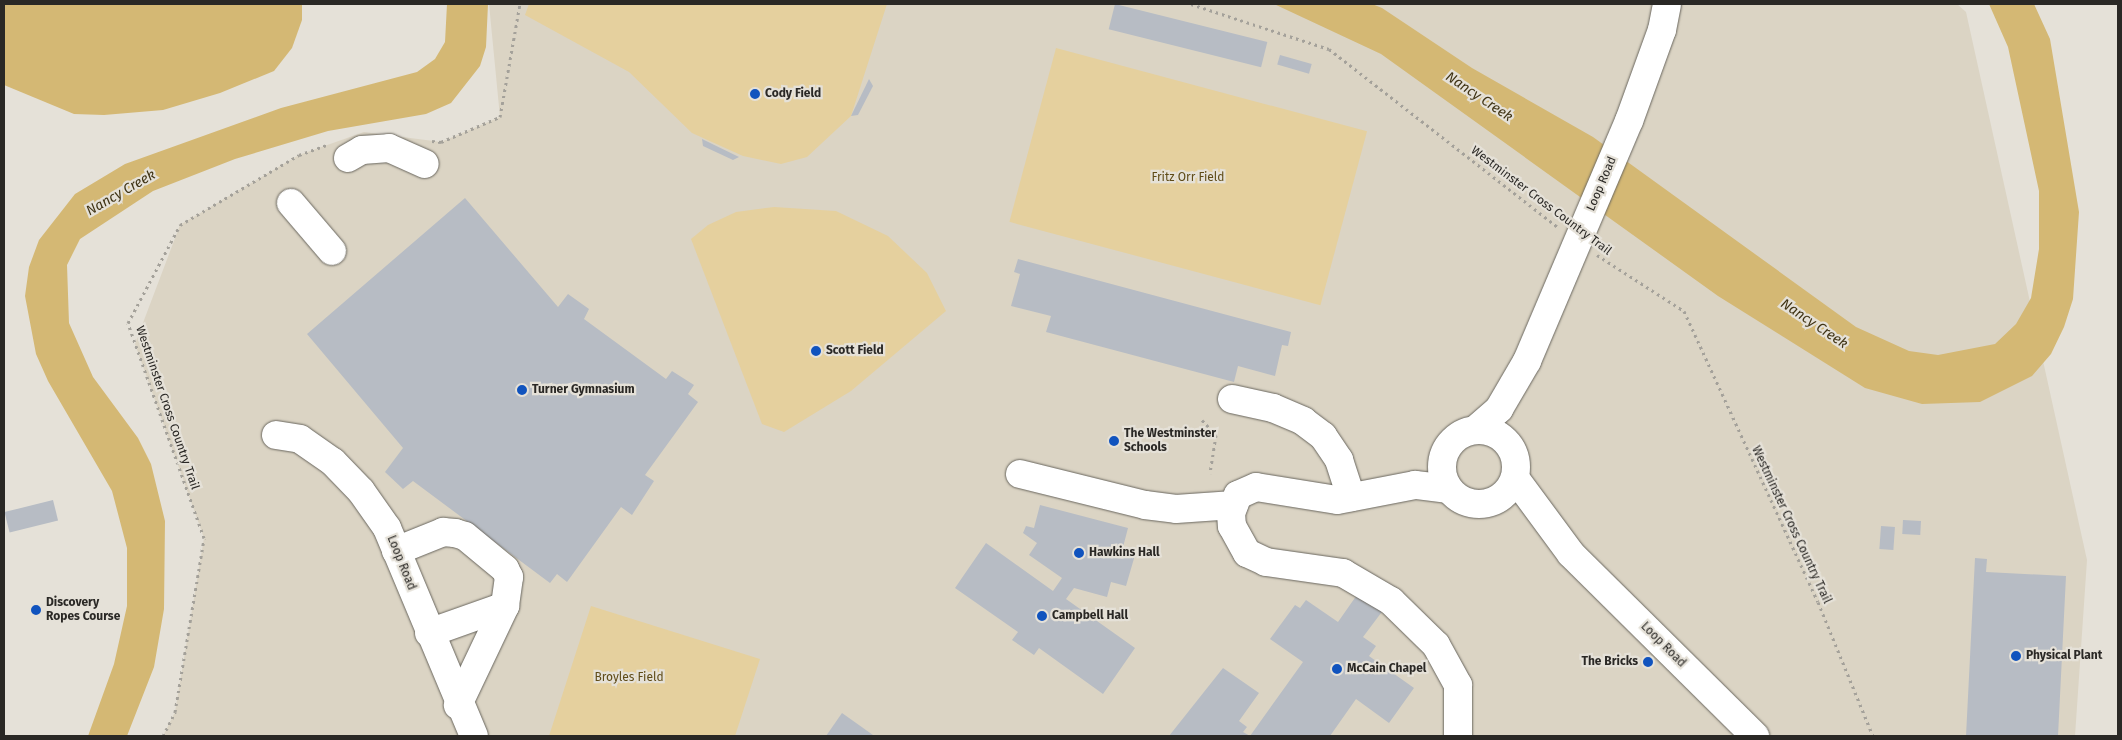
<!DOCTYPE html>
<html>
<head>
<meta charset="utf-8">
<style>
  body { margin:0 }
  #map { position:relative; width:2122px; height:740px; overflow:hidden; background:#e5e1d8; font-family:"Fira Sans",sans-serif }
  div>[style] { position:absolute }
  .built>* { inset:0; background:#dbd4c4 }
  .green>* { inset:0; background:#e5d09e; transform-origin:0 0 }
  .water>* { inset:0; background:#d4b874 }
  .building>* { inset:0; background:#b7bcc4; transform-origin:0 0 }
  .path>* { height:3px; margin-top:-1.5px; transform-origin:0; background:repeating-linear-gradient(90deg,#a4a19a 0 2.5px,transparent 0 6.5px) }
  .roads { filter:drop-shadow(0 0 1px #69665e) drop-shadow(0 0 1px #69665e) }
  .minor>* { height:28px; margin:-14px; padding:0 14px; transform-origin:14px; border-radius:14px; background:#fff }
  .minor>.ring { margin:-14px; padding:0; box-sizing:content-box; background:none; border:28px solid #fff; border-radius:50% }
  .dots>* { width:14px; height:14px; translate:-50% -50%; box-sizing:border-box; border:2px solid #e5e1d8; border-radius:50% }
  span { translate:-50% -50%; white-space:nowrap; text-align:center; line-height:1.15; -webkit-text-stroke:4.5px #e5e1d8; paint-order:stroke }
  .poi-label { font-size:12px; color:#2a2825; font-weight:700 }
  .left { translate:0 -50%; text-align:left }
  .right { translate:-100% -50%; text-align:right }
  .park-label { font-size:12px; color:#5f4b17 }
  .street-label { font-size:12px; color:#2a2825 }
  .water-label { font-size:14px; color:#3f3314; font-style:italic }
  .frame { position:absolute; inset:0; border:5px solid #2a2825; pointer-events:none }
</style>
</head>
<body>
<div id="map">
  <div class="built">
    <div style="clip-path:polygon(489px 4px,1957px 4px,1966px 12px,2087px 560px,2075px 736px,163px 736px,175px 712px,204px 538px,135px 344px,180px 225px,299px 155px,364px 132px,441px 142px,500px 117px)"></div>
  </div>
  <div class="green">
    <div style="clip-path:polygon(529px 4px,887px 4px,851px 116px,807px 157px,781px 164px,743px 156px,692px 133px,629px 72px,525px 15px)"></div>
    <div style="left:1056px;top:48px;width:322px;height:180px;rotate:15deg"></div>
    <div style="clip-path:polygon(774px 207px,836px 211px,888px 236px,927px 273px,946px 311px,851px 391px,784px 432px,762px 424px,691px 239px,708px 225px,736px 212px)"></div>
    <div style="clip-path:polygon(591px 606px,760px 659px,735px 736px,549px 736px)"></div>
  </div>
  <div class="water">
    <div style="clip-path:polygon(4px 4px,302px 4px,302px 20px,292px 48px,274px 71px,220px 93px,163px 110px,104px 115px,74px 114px,4px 85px)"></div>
    <div style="clip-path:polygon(447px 4px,488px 4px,486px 47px,480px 66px,451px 103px,426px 114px,328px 131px,235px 159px,153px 191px,80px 239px,67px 265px,69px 323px,93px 377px,138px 438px,151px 464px,165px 521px,164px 609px,154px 667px,127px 736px,88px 736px,114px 664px,127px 606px,127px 548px,112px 491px,48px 381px,36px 354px,25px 296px,29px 267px,39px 240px,75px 194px,125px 164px,281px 108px,417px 72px,435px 59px,445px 42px)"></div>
    <div style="clip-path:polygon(1274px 4px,1372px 4px,1382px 8px,1472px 68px,1593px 137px,1856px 327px,1909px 351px,1938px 355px,1995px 344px,2016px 324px,2031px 298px,2039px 249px,2039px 191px,2008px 47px,1989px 4px,2034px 4px,2050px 39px,2079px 212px,2073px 299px,2064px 327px,2051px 354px,2032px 376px,1980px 402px,1922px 404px,1865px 388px,1718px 296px,1381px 54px)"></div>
  </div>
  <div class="building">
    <div style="left:1115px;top:4px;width:157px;height:26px;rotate:14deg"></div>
    <div style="left:1280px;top:55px;width:33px;height:10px;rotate:16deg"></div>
    <div style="clip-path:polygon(869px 79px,873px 86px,858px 115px,851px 116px)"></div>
    <div style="clip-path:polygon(702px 139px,739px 157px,733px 160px,703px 146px)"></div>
    <div style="clip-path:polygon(465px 198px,558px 307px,568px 294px,589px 309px,584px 319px,666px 379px,672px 371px,694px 385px,688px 394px,698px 402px,645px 475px,654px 481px,632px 515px,621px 507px,567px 582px,557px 574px,550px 583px,413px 481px,403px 489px,385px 472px,403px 448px,307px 334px)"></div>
    <div style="clip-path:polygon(1018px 259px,1291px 332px,1288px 346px,1282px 345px,1275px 376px,1238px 366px,1234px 382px,1046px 332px,1051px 316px,1011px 306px,1020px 274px,1014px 272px)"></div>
    <div style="left:53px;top:500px;width:21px;height:50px;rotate:76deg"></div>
    <div style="clip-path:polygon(1040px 505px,1128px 528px,1122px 551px,1135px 555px,1126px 586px,1111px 582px,1107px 597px,1074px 588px,1066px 599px,1135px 648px,1103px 694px,1039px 648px,1034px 655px,1012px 640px,1018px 632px,955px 588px,986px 543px,1053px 591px,1062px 578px,1029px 555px,1037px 543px,1023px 533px,1026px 526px,1034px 528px)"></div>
    <div style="left:1903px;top:520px;width:18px;height:14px;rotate:3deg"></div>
    <div style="left:1881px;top:526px;width:14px;height:23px;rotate:4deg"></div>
    <div style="clip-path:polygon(1975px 558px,1987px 559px,1986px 572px,2066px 576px,2058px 736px,1966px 736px)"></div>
    <div style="clip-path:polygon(1359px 592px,1384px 609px,1363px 637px,1376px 646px,1369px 656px,1414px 688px,1389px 723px,1356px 699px,1330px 736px,1250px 736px,1303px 662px,1270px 639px,1295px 605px,1300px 608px,1306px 600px,1338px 622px)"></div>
    <div style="clip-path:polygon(1223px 668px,1259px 693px,1239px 721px,1247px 727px,1243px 732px,1250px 736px,1169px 736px)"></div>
    <div style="clip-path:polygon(842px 713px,873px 735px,871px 736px,826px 736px)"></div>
  </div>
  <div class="path">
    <div style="left:1191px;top:4px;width:145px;rotate:18.1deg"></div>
    <div style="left:1329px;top:49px;width:291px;rotate:37.9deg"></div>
    <div style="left:432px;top:141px;width:9px;rotate:6deg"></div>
    <div style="left:441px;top:142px;width:64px;rotate:-23deg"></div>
    <div style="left:500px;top:117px;width:115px;rotate:-80deg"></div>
    <div style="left:1597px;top:255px;width:103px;rotate:32.8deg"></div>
    <div style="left:1684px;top:311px;width:320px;rotate:65.3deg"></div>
    <div style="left:1818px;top:602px;width:145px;rotate:67.7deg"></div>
    <div style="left:1202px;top:420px;width:21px;rotate:47deg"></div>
    <div style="left:1216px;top:435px;width:39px;rotate:99deg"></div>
    <div style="left:163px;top:736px;width:27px;rotate:-63deg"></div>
    <div style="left:175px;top:712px;width:176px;rotate:-80.5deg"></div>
    <div style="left:204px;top:538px;width:228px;rotate:-109.5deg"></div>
    <div style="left:128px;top:323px;width:111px;rotate:-62deg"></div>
    <div style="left:180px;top:225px;width:138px;rotate:-30.5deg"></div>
    <div style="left:299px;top:155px;width:32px;rotate:-20deg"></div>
  </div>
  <div class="roads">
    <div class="minor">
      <div style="left:348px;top:158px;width:16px;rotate:-30deg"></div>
      <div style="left:362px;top:150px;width:27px;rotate:-4deg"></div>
      <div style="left:389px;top:148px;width:39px;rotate:24deg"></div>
      <div style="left:291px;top:203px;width:63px;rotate:49.5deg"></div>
      <div style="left:1232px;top:399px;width:42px;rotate:12.4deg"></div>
      <div style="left:1273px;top:408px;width:33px;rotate:23deg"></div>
      <div style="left:1303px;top:421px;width:25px;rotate:37deg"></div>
      <div style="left:1323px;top:436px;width:29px;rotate:56deg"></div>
      <div style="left:1339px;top:460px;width:39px;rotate:72deg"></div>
      <div class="ring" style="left:1442px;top:430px;width:46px;height:46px"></div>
      <div style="left:1475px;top:430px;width:32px;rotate:-41deg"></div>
      <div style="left:1499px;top:409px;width:56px;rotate:-59.7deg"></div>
      <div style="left:1527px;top:361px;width:261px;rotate:-67deg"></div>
      <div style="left:1629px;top:121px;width:97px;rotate:-70.1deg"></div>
      <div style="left:1662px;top:30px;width:26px;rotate:-79deg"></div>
      <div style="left:276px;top:435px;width:24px;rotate:9deg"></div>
      <div style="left:300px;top:439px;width:40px;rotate:34.9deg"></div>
      <div style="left:333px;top:462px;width:40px;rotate:46deg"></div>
      <div style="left:361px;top:491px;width:45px;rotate:54.9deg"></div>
      <div style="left:387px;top:528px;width:225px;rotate:67.3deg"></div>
      <div style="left:1020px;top:474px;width:129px;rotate:13.9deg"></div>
      <div style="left:1145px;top:505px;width:31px;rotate:7deg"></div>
      <div style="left:1176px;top:509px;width:58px;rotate:-3.9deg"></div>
      <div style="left:1515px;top:478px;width:94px;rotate:53.6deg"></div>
      <div style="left:1571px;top:554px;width:259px;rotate:44.7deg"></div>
      <div style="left:1449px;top:489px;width:34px;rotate:-173deg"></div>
      <div style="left:1415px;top:485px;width:79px;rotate:169.1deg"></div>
      <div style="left:1337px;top:500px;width:82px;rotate:-170.9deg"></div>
      <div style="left:1256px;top:487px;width:20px;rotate:156deg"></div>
      <div style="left:1238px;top:495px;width:19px;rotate:111deg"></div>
      <div style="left:1231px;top:513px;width:13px;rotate:86deg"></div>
      <div style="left:1232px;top:526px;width:31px;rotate:61deg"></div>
      <div style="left:1247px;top:553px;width:21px;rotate:25deg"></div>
      <div style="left:1266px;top:562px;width:78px;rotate:8.1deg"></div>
      <div style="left:1343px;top:573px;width:56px;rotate:30.3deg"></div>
      <div style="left:1391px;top:601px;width:63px;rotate:44.4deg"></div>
      <div style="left:1436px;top:645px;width:46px;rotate:61.2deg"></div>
      <div style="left:1458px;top:685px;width:51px;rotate:90deg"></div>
      <div style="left:396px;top:551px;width:51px;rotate:-22deg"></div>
      <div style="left:443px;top:532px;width:12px;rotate:5deg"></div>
      <div style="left:455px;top:533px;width:10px;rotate:17deg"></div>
      <div style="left:465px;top:536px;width:52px;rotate:39.5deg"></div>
      <div style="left:505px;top:569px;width:9px;rotate:63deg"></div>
      <div style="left:509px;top:577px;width:29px;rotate:98deg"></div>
      <div style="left:505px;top:606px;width:110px;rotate:115.4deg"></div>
      <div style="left:429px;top:633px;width:81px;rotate:-19.6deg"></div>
    </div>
  </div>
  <div class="dots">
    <div style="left:755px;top:94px;background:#1053be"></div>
    <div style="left:816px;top:351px;background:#1053be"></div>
    <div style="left:522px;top:390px;background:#1053be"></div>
    <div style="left:1114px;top:441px;background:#1053be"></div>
    <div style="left:1079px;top:553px;background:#1053be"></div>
    <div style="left:36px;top:610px;background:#1053be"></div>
    <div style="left:1042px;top:616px;background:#1053be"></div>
    <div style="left:2016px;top:656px;background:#1053be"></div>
    <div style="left:1648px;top:662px;background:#1053be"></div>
    <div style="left:1337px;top:669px;background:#1053be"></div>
  </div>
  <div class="poi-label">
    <span class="left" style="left:765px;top:94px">Cody Field</span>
    <span class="left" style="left:826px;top:351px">Scott Field</span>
    <span class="left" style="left:532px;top:390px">Turner Gymnasium</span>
    <span class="left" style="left:1124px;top:441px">The Westminster<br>Schools</span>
    <span class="left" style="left:1089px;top:553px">Hawkins Hall</span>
    <span class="left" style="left:46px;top:610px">Discovery<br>Ropes Course</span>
    <span class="left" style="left:1052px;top:616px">Campbell Hall</span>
    <span class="left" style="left:2026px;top:656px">Physical Plant</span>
    <span class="right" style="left:1638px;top:662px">The Bricks</span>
    <span class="left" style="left:1347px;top:669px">McCain Chapel</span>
  </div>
  <div class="park-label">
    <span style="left:1188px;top:178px">Fritz Orr Field</span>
    <span style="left:629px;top:678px">Broyles Field</span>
  </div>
  <div class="street-label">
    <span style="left:1602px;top:184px;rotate:-67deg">Loop Road</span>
    <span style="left:1541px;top:201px;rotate:37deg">Westminster Cross Country Trail</span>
    <span style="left:167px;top:408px;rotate:71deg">Westminster Cross Country Trail</span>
    <span style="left:1791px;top:525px;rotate:65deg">Westminster Cross Country Trail</span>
    <span style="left:401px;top:563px;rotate:68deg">Loop Road</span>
    <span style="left:1663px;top:645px;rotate:45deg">Loop Road</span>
  </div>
  <div class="water-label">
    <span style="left:1479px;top:97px;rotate:34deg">Nancy Creek</span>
    <span style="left:121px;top:193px;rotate:-30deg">Nancy Creek</span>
    <span style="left:1814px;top:324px;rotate:34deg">Nancy Creek</span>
  </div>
  <div class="frame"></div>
</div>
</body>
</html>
